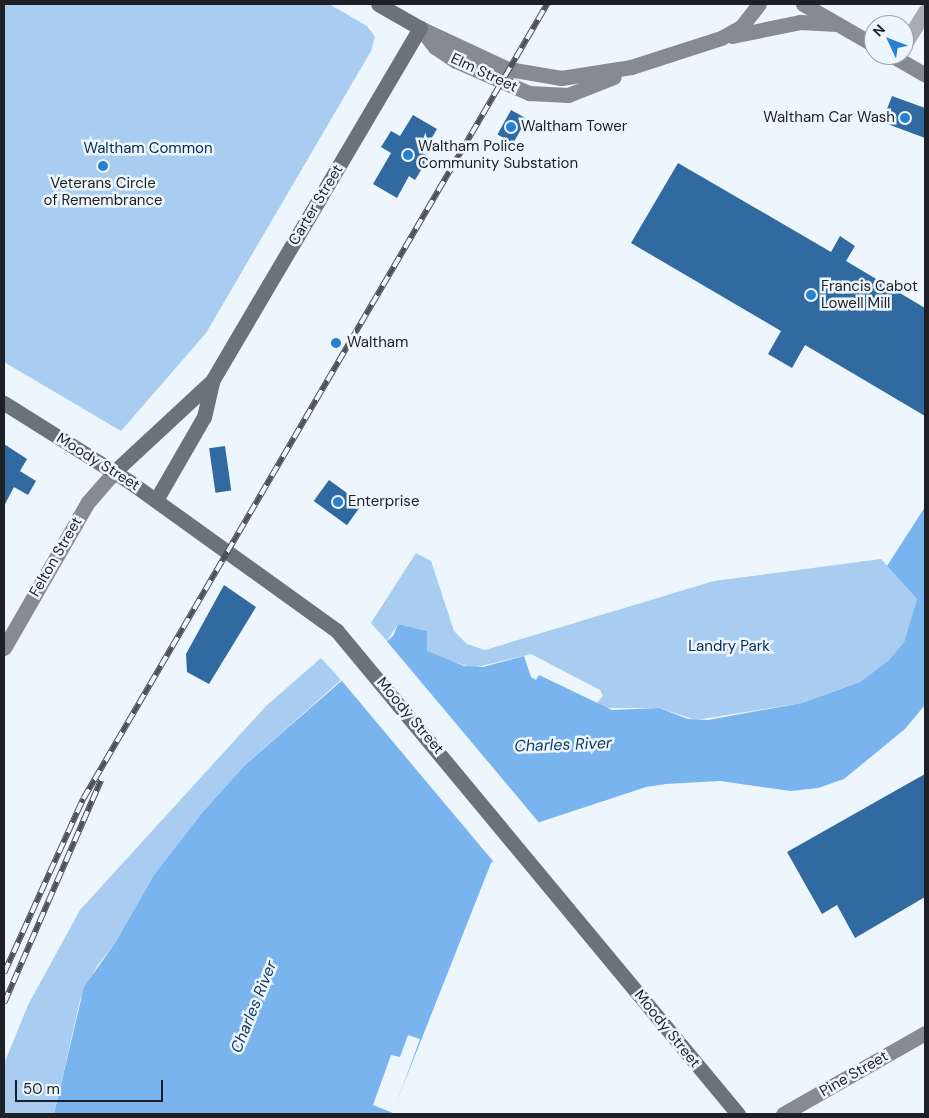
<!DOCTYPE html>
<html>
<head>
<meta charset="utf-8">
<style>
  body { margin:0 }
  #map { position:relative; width:929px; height:1118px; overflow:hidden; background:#edf5fd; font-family:"DM Sans",sans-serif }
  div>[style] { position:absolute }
  .green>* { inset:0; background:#a9cdf1 }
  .water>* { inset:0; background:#79b4ef }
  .pier>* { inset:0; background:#edf5fd; transform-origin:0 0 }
  .building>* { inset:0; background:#306aa0; transform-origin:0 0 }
  .street>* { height:15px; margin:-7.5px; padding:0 7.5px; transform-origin:7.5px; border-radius:7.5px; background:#a9adb2 }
  .secondary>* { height:15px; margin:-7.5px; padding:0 7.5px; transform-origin:7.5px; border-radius:7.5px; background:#858b91 }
  .primary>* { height:15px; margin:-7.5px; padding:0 7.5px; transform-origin:7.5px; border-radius:7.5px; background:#6b737a }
  .rail>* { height:5.5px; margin-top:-2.75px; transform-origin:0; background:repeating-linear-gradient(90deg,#edf5fd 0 11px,#4d5256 0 22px); box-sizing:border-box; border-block:1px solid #4d5256 }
  .dots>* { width:14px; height:14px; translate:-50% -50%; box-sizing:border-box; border:2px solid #edf5fd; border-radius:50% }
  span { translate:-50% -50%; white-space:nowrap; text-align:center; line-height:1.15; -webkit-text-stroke:5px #edf5fd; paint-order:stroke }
  .street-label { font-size:15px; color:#1d2125 }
  .poi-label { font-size:15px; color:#1d2125 }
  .right { translate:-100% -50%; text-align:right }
  .left { translate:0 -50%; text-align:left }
  .park-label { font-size:15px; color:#002b50 }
  .water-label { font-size:16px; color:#103b61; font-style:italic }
  .frame { position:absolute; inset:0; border:5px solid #1d2125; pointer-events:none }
  .north { position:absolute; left:864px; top:15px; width:50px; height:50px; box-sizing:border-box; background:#edf5fd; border:1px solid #9aa0a7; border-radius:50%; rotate:313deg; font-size:14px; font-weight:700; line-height:20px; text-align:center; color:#1d2125 }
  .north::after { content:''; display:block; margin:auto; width:18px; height:22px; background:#2881cf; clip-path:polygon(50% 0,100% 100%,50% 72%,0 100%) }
  .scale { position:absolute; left:15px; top:1080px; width:148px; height:22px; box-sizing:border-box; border:2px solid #1d2125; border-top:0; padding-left:6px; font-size:15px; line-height:18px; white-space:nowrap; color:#1d2125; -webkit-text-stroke:4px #edf5fd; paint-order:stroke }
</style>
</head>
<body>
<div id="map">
  <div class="green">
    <div style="clip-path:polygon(4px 4px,329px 4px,367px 26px,375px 37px,371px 51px,206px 333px,121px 431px,4px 362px)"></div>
    <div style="clip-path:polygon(416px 553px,431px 561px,454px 631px,467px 644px,485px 650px,714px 581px,881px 559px,917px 599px,904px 642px,889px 660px,860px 682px,802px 703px,696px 720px,659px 708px,605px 708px,596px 704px,603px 696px,600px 690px,531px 654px,473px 668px,429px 654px,425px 648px,427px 631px,398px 624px,387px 641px,371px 623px)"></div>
    <div style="clip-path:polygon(321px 658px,341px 680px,245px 765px,201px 814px,154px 875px,115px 943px,97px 966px,80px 1000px,54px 1114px,4px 1114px,4px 1064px,28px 1005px,80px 910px,266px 706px)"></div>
  </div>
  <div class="water">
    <div style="clip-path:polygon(925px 507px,925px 705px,905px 729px,844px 779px,818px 788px,791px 791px,720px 781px,666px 784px,646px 787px,540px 822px,491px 863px,392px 1114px,54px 1114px,84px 987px,115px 943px,154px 875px,201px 814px,245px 765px,393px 636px,398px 624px,427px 631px,427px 651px,464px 666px,483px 667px,524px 656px,531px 677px,536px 680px,539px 675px,612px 710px,659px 708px,688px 719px,708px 720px,802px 703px,860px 682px,889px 660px,904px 642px,917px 599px,887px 566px)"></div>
  </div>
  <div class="pier">
    <div style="left:385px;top:639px;width:243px;height:60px;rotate:50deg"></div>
    <div style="clip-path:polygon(408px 1035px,420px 1039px,393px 1113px,373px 1105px,391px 1055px,400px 1057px)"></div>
  </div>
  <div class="building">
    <div style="clip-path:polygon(892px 96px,925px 108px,925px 138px,882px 122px)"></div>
    <div style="left:511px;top:110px;width:18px;height:28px;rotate:29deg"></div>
    <div style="clip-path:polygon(413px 115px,437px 129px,423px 153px,429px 157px,415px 180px,409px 176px,397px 198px,373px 184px,391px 153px,381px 147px,391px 131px,400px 136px)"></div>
    <div style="clip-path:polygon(678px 163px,831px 252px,840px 236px,855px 246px,846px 261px,925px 308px,925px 416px,805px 345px,792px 368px,768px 354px,781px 331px,631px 243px)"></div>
    <div style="clip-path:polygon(4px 444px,27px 459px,20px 471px,36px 481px,28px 495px,14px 487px,4px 506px)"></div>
    <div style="left:225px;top:446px;width:45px;height:16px;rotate:82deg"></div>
    <div style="left:329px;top:480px;width:41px;height:26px;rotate:36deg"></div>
    <div style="clip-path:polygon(224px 585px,256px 607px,209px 684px,187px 672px,186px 654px)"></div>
    <div style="clip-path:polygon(925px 774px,925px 897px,855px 938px,837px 905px,822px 914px,787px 852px)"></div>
  </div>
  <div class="street">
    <div style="left:904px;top:45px;width:40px;rotate:-58deg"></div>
  </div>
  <div class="secondary">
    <div style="left:803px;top:4px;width:82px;rotate:30deg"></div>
    <div style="left:420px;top:28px;width:97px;rotate:25deg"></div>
    <div style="left:508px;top:69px;width:54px;rotate:9.6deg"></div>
    <div style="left:561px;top:78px;width:71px;rotate:-8.9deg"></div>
    <div style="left:631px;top:67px;width:95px;rotate:-17.9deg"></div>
    <div style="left:721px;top:38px;width:23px;rotate:-29deg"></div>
    <div style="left:741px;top:27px;width:29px;rotate:-52deg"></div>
    <div style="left:420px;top:28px;width:24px;rotate:52deg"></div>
    <div style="left:435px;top:47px;width:25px;rotate:34deg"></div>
    <div style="left:456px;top:61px;width:80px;rotate:23.7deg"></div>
    <div style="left:529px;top:93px;width:39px;rotate:3deg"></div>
    <div style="left:568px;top:95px;width:49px;rotate:-21.4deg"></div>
    <div style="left:732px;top:36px;width:69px;rotate:-11.6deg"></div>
    <div style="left:800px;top:22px;width:37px;rotate:3deg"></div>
    <div style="left:891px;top:55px;width:39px;rotate:30deg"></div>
    <div style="left:4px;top:648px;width:168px;rotate:-60.1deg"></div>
    <div style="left:88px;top:502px;width:41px;rotate:-48.9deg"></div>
    <div style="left:783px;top:1114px;width:163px;rotate:-29.7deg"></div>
  </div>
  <div class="primary">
    <div style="left:4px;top:403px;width:149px;rotate:32.1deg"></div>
    <div style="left:130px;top:482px;width:255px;rotate:35.7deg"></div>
    <div style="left:337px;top:631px;width:628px;rotate:50.3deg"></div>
    <div style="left:115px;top:471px;width:132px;rotate:-42.9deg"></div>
    <div style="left:212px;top:381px;width:410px;rotate:-59.5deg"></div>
    <div style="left:420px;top:28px;width:48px;rotate:-150.3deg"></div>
    <div style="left:156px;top:500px;width:96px;rotate:-60deg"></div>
    <div style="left:204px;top:417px;width:37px;rotate:-77deg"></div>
  </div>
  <div class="rail">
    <div style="left:4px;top:973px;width:191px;rotate:-65.6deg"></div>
    <div style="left:83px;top:799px;width:921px;rotate:-59.73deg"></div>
    <div style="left:4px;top:1003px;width:243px;rotate:-66.5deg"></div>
  </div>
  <div class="dots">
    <div style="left:905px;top:118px;background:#2881cf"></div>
    <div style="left:511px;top:127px;background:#2881cf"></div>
    <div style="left:408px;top:155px;background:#2881cf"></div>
    <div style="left:103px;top:166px;background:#2881cf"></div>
    <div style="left:811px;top:295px;background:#2881cf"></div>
    <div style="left:336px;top:343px;background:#2881cf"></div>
    <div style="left:338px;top:502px;background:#2881cf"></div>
  </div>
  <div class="street-label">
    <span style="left:484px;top:73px;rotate:25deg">Elm Street</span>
    <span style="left:316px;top:205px;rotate:-59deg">Carter Street</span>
    <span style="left:98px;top:462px;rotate:32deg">Moody Street</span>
    <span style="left:56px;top:557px;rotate:-60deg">Felton Street</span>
    <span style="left:410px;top:716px;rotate:50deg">Moody Street</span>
    <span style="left:667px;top:1029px;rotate:51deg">Moody Street</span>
    <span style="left:854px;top:1074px;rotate:-30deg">Pine Street</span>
  </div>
  <div class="poi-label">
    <span class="right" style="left:895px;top:118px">Waltham Car Wash</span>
    <span class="left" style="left:521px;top:127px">Waltham Tower</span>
    <span class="left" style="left:418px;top:155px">Waltham Police<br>Community Substation</span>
    <span style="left:103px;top:192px">Veterans Circle<br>of Remembrance</span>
    <span class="left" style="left:821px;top:295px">Francis Cabot<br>Lowell Mill</span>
    <span class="left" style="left:347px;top:343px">Waltham</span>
    <span class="left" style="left:348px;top:502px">Enterprise</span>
  </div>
  <div class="park-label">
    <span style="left:148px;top:149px">Waltham Common</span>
    <span style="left:729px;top:647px">Landry Park</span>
  </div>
  <div class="water-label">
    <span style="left:563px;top:745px;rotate:-2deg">Charles River</span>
    <span style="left:254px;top:1007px;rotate:-68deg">Charles River</span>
  </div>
  <div class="frame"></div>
  <div class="north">N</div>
  <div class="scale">50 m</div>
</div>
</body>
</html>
